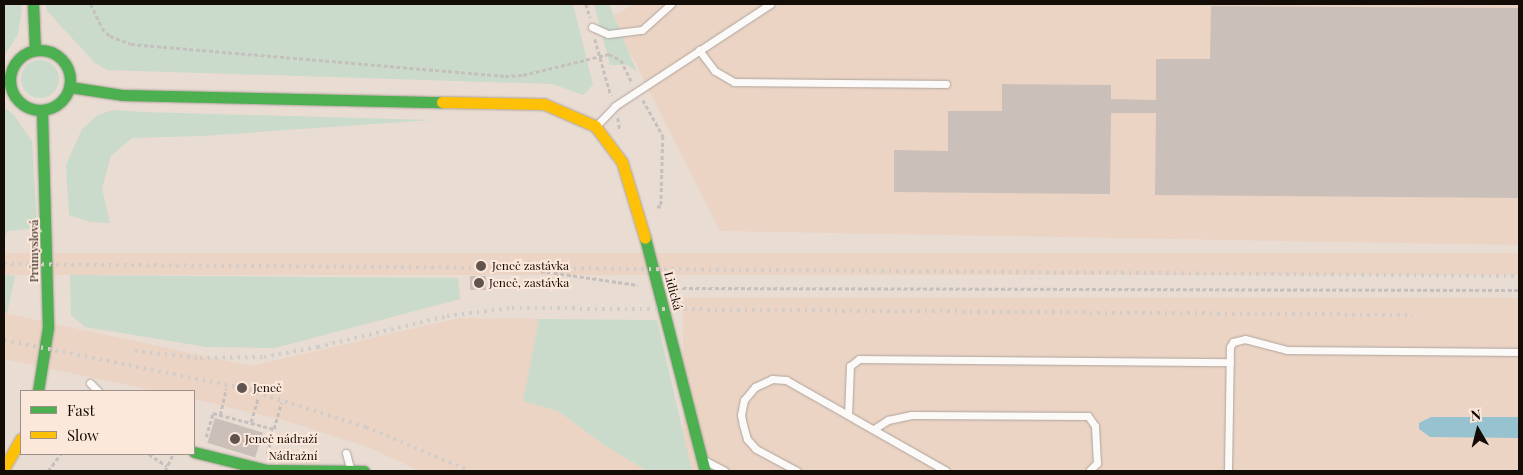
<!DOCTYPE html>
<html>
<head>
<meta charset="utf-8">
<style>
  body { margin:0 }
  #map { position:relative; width:1523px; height:475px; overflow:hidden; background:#e9dcd3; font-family:"Playfair Display",serif }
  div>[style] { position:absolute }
  .built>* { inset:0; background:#ebd4c4; transform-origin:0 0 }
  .green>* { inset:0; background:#cadacb }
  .round { border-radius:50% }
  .water>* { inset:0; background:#97c2d0 }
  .building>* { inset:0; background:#cabfb9; transform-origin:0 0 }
  .path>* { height:2.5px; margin-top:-1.25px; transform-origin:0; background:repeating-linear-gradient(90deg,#c5c0be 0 4px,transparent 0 6.5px) }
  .roads { filter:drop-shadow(0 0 1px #aea49d) drop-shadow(0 0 1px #aea49d) }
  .lane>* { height:7px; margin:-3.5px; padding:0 3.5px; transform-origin:3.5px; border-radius:3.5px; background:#fcfaf8 }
  .fast>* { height:11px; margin:-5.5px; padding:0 5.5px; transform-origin:5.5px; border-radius:5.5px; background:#4caf50 }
  .fast>.ring { margin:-5.5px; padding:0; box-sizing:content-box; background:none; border:11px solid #4caf50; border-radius:50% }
  .slow>* { height:11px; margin:-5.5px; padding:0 5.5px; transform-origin:5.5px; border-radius:5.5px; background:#ffc107 }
  .rail>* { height:4px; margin-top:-2px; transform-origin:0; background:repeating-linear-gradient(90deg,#d0cdca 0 2.5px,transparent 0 7.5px) }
  .dots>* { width:14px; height:14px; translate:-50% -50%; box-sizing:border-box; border:2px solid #fce8da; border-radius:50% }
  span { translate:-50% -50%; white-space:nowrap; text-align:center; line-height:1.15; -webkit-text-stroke:4px #fce8da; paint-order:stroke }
  .street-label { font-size:12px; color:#140c07 }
  .poi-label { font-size:12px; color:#140c07 }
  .left { translate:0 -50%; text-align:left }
  .frame { position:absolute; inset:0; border:5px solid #140c07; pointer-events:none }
  .legend { position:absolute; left:20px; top:390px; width:175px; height:65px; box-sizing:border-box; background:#fce8da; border:1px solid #9f9086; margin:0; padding:6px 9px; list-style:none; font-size:15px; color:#140c07 }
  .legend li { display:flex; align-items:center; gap:10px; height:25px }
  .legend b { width:25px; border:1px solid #9f9086 }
  .north { position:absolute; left:1453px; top:405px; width:50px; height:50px; -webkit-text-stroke:4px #fce8da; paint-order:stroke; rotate:352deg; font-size:14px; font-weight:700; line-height:20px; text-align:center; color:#140c07 }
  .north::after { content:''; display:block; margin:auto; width:18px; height:22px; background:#140c07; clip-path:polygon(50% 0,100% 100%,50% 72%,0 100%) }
</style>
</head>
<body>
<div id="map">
  <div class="built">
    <div style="clip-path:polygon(634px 4px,1519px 4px,1519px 245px,720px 231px,612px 17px)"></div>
    <div style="left:4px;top:253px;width:1515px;height:22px"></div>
    <div style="left:683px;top:298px;width:836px;height:178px"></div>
    <div style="clip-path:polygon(4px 313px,251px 366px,459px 318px,539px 319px,524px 401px,558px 411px,607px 447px,646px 470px,692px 471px,420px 471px,368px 447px,283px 420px,194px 399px,194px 391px,156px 391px,4px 359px)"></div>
  </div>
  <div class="green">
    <div style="clip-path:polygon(4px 4px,21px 4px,22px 8px,18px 34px,4px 56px)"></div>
    <div style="clip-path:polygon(46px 4px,573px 4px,593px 85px,583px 95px,553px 84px,107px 70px,95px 63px,47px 11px)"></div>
    <div style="clip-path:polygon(594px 4px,609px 4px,637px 72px,627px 65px,610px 65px)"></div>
    <div class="round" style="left:21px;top:60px;width:38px;height:38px"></div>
    <div style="clip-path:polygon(4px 107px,14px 115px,32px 141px,37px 228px,8px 231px,4px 239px)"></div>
    <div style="clip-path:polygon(113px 110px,143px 112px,431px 120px,202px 136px,132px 138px,111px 156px,102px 188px,110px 223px,90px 222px,69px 215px,66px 165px,82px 129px,98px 115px)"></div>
    <div style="clip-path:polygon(4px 275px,15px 276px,7px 313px,4px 313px)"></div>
    <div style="clip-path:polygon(70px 275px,458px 278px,460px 299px,275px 348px,207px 347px,85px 327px,71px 315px)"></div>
    <div style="clip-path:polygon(539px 319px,657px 320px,692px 471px,646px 470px,607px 447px,558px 411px,523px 401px)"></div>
  </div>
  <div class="water">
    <div style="clip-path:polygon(1431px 417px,1519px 417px,1519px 438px,1430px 437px,1419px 429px,1419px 423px)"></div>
  </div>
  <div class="building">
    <div style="clip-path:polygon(1211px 6px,1519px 8px,1519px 198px,1155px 195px,1156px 113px,1111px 113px,1110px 194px,894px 192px,894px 150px,948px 151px,948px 111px,1002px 111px,1002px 84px,1111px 85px,1111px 99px,1156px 100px,1156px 59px,1210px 59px)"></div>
    <div style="left:470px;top:276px;width:16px;height:14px"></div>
    <div style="left:215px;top:418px;width:50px;height:26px;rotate:17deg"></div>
  </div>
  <div class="path">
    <div style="left:91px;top:4px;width:26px;rotate:65deg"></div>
    <div style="left:102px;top:28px;width:11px;rotate:45deg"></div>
    <div style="left:110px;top:36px;width:22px;rotate:21deg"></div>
    <div style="left:131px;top:44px;width:375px;rotate:4.9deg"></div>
    <div style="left:505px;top:76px;width:18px;rotate:-3deg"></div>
    <div style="left:523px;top:75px;width:89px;rotate:-13.7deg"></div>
    <div style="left:609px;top:54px;width:13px;rotate:27deg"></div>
    <div style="left:621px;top:60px;width:25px;rotate:64deg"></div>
    <div style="left:586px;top:4px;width:14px;rotate:73deg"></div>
    <div style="left:595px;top:39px;width:59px;rotate:74.3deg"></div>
    <div style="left:643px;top:100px;width:41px;rotate:60.9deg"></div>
    <div style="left:663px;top:136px;width:71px;rotate:91.6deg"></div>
    <div style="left:661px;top:207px;width:7px;rotate:180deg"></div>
    <div style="left:618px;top:118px;width:12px;rotate:81deg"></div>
    <div style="left:541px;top:271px;width:98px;rotate:8.2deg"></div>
    <div style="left:676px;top:288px;width:843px;rotate:0.14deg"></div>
    <div style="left:220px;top:415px;width:27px;rotate:-77deg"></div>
    <div style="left:251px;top:422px;width:26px;rotate:-74deg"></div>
    <div style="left:206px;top:437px;width:25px;rotate:-74deg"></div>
    <div style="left:213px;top:413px;width:63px;rotate:14.7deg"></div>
    <div style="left:149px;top:454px;width:22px;rotate:34deg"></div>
    <div style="left:267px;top:454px;width:53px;rotate:-74.6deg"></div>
    <div style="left:48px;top:471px;width:21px;rotate:-53deg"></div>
    <div style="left:165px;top:471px;width:19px;rotate:-65deg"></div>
  </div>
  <div class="roads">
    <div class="lane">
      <div style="left:592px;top:27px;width:17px;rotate:24deg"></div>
      <div style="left:608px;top:34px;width:34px;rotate:-7deg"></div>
      <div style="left:642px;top:30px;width:39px;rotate:-42deg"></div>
      <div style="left:699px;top:50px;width:26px;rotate:53deg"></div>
      <div style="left:715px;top:71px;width:22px;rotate:30deg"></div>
      <div style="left:734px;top:82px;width:212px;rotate:0.5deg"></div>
      <div style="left:596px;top:126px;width:28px;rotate:-46deg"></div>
      <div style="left:615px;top:106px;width:186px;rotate:-33.3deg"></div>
      <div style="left:90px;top:383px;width:11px;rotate:45deg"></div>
      <div style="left:848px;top:415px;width:49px;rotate:-87.7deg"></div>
      <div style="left:850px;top:366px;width:11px;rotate:-38deg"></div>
      <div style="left:859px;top:359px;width:371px;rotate:0.5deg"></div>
      <div style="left:874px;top:429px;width:17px;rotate:-33deg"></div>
      <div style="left:888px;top:420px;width:24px;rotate:-12deg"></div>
      <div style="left:911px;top:415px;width:177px;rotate:0.3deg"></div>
      <div style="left:1088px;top:416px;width:12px;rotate:55deg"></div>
      <div style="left:1095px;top:426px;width:37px;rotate:87deg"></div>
      <div style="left:1097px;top:463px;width:11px;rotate:135deg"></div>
      <div style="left:346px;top:453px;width:16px;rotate:75deg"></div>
      <div style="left:706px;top:461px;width:21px;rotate:28deg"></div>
      <div style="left:797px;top:471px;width:47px;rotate:-151.8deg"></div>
      <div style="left:756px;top:449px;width:13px;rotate:-132deg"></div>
      <div style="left:747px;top:439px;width:15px;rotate:-106deg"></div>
      <div style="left:743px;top:425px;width:10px;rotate:-101deg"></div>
      <div style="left:741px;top:415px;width:15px;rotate:-79deg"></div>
      <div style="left:744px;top:400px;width:17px;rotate:-50deg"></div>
      <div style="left:755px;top:387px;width:19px;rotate:-25deg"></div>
      <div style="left:772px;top:379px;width:14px;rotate:4deg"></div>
      <div style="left:786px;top:380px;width:184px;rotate:29.6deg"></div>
      <div style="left:1228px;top:471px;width:124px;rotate:-89.1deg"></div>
      <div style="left:1230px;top:347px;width:6px;rotate:-59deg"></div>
      <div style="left:1233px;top:342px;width:12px;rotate:-14deg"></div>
      <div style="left:1245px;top:339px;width:43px;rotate:14.7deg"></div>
      <div style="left:1287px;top:350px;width:232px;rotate:0.5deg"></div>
    </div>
    <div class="fast">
      <div style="left:33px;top:4px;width:46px;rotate:87.5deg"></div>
      <div class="ring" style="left:10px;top:50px;width:49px;height:49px"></div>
      <div style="left:4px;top:80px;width:6px"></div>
      <div style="left:70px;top:87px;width:54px;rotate:8.6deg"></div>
      <div style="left:123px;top:95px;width:319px;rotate:1.3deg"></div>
      <div style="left:645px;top:238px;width:241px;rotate:75.6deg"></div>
      <div style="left:38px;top:391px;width:65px;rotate:-81.1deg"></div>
      <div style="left:48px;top:327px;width:217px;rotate:-91.6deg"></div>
      <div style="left:194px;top:452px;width:74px;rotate:14deg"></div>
      <div style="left:266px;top:470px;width:98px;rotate:0.6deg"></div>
    </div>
    <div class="slow">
      <div style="left:442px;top:102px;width:102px;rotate:1.1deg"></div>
      <div style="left:544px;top:104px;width:56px;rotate:23.3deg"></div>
      <div style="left:595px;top:126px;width:45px;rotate:53.1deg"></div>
      <div style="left:622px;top:162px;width:79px;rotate:73.2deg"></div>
      <div style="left:4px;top:468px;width:34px;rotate:-60deg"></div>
    </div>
  </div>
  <div class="rail">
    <div style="left:4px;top:264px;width:1515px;rotate:0.45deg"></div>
    <div style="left:4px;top:340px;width:243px;rotate:11.4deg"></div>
    <div style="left:242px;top:388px;width:130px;rotate:17.5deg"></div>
    <div style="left:366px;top:427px;width:113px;rotate:22.9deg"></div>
    <div style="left:135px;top:351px;width:65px;rotate:6.1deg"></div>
    <div style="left:200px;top:358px;width:64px;rotate:-0.9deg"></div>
    <div style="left:264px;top:357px;width:55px;rotate:-10.5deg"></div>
    <div style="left:318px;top:347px;width:133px;rotate:-13.5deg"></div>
    <div style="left:447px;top:316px;width:65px;rotate:-7deg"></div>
    <div style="left:512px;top:308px;width:901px;rotate:0.45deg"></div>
  </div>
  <div class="dots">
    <div style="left:481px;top:266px;background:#5f554e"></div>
    <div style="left:479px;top:283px;background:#5f554e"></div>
    <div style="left:242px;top:388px;background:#5f554e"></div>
    <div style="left:235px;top:439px;background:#5f554e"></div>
  </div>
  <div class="street-label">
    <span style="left:34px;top:251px;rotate:-90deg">Průmyslová</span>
    <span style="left:673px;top:291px;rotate:75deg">Lidická</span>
    <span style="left:293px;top:456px">Nádražní</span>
  </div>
  <div class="poi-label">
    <span class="left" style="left:492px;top:266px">Jeneč zastávka</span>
    <span class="left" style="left:489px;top:283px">Jeneč, zastávka</span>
    <span class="left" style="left:253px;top:388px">Jeneč</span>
    <span class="left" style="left:245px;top:439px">Jeneč nádraží</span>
  </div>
  <div class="frame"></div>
  <ul class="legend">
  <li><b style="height:6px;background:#4caf50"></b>Fast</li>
  <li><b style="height:6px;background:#ffc107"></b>Slow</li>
  </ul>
  <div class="north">N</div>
</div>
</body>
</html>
